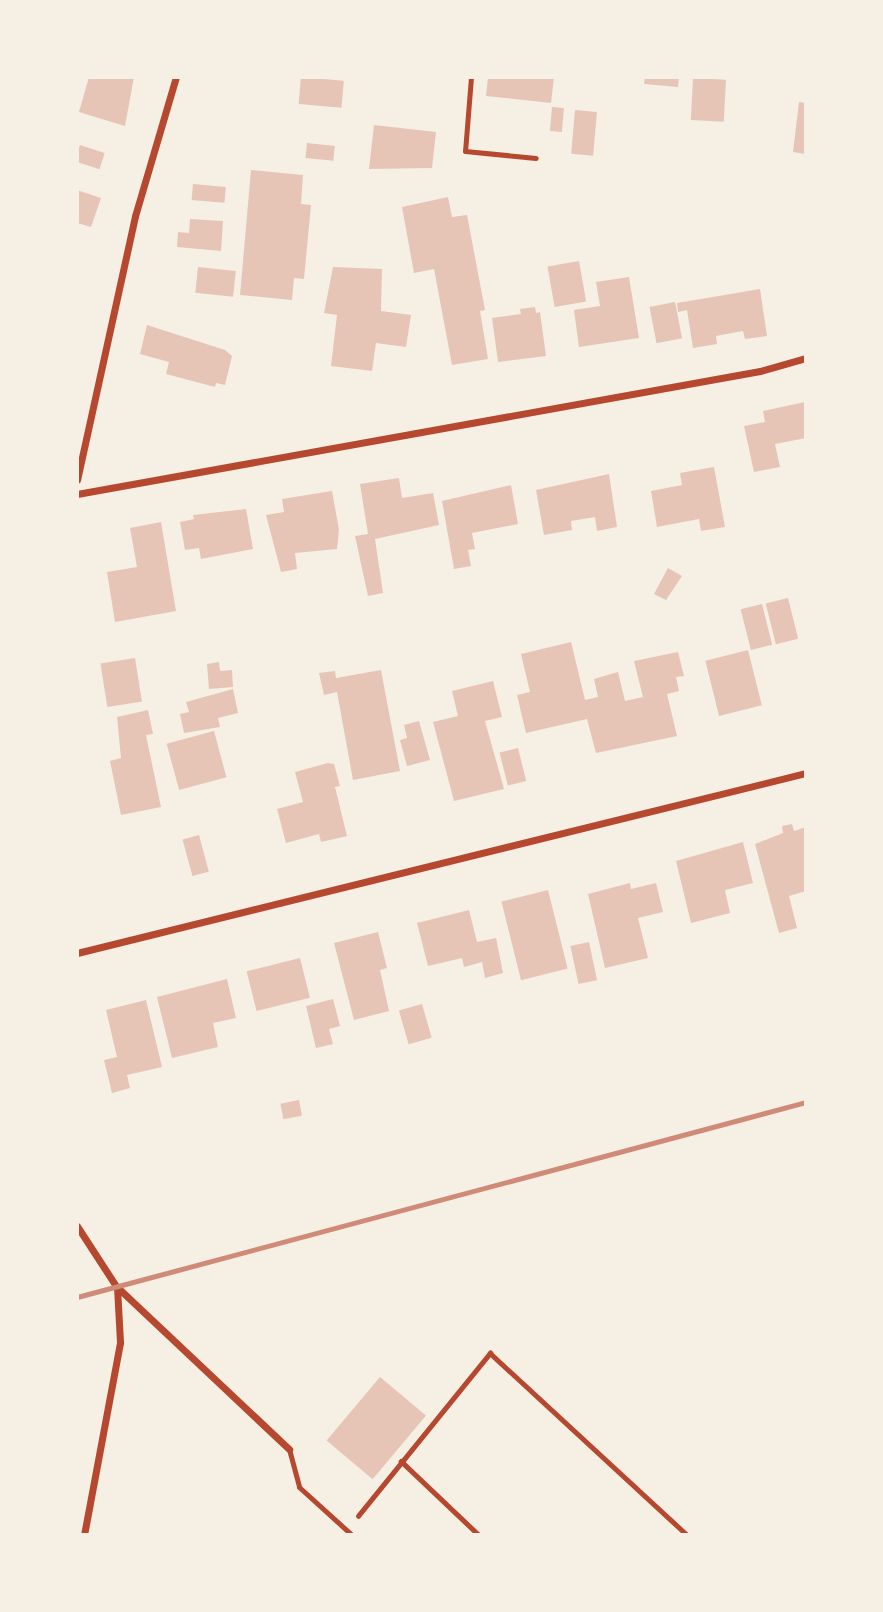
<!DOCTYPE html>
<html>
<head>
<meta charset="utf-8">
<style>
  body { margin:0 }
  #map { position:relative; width:883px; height:1612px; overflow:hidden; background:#f6efe4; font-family:Ubuntu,sans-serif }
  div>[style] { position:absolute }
  .building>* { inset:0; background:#e6c5b7; transform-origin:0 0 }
  .path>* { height:4.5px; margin:-2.25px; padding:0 2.25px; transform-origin:2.25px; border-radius:2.25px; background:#b5482f }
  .service>* { height:5px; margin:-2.5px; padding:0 2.5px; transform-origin:2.5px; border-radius:2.5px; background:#b5482f }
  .minor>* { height:7px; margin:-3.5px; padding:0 3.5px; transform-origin:3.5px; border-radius:3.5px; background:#b5482f }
  .rail>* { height:5px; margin:-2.5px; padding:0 2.5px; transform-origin:2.5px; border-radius:2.5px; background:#cf8b77 }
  span { translate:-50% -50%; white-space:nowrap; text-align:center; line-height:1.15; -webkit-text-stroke:5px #f6efe4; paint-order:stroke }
  .frame { position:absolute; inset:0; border:79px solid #f6efe4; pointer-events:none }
</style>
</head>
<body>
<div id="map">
  <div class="building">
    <div style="clip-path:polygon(89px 77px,134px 77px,125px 126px,79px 112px)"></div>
    <div style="left:301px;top:77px;width:43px;height:27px;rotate:5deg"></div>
    <div style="clip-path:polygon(488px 77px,554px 77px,551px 103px,486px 96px)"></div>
    <div style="clip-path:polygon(645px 77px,679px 77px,678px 87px,644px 84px)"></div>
    <div style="left:693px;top:78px;width:33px;height:42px;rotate:3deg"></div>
    <div style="clip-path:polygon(799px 102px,806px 103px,806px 154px,793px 152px)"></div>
    <div style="left:552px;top:107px;width:12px;height:24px;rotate:5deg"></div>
    <div style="left:575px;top:110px;width:22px;height:44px;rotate:5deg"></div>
    <div style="clip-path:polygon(374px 125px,436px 132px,432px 168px,369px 169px)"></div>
    <div style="left:307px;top:143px;width:28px;height:15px;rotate:6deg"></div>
    <div style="left:80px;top:145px;width:26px;height:17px;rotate:18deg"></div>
    <div style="clip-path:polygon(251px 170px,303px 175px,301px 204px,311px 205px,304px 279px,294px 278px,292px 300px,240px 295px)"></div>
    <div style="left:193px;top:184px;width:33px;height:16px;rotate:5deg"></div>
    <div style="clip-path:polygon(77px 190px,101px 198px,91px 227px,77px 223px)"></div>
    <div style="clip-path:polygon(448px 197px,452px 217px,467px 215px,485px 310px,480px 311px,488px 359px,452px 365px,434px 269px,414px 273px,402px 207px)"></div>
    <div style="clip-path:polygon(190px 219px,223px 221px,221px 251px,177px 247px,178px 232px,189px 233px)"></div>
    <div style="left:579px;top:261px;width:41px;height:32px;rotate:80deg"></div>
    <div style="left:198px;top:267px;width:38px;height:26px;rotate:6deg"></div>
    <div style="clip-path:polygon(333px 267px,382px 269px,381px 311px,411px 315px,406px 347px,376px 343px,372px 371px,331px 366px,337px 315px,324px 313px)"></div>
    <div style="clip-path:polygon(629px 277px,639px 338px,579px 347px,574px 310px,600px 306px,596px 282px)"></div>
    <div style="clip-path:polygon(760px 289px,767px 336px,745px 339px,743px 331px,716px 336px,717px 344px,693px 348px,687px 310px,678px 312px,677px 303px)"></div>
    <div style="left:675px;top:302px;width:37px;height:26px;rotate:79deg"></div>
    <div style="clip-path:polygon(535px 307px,536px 313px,540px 312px,546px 356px,498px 362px,492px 318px,521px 314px,520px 309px)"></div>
    <div style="clip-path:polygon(147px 325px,225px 350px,232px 356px,225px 385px,216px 383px,215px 387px,166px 374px,169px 362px,140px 354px)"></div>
    <div style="clip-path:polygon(805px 402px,806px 438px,775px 444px,780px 467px,754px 472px,744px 426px,765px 422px,763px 411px)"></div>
    <div style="clip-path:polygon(714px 467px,725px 527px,701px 531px,699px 519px,657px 527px,651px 491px,682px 485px,680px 473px)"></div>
    <div style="clip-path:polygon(609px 474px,617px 527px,597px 531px,595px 517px,571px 521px,572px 530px,544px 535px,536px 490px)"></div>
    <div style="clip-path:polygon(399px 478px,402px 498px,433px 493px,439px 525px,375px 539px,383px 593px,368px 596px,355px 536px,368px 534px,360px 484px)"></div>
    <div style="clip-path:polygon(511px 485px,518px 524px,472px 533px,475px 549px,468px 550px,471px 566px,454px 569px,442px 501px)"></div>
    <div style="clip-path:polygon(332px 491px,339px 530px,337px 549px,295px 553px,297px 569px,281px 572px,266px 515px,284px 512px,282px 499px)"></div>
    <div style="clip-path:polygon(246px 509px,253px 549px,201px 559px,199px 548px,185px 550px,180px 522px,194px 519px,193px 515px)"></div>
    <div style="clip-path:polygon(161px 522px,176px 611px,115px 622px,107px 572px,137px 567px,130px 528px)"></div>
    <div style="clip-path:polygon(668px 568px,682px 576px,666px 600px,654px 594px)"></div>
    <div style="left:788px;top:598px;width:42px;height:23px;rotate:76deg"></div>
    <div style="left:762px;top:604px;width:42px;height:22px;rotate:76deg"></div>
    <div style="clip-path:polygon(571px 642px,585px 700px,598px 697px,594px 679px,618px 672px,625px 701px,643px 697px,634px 661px,678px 652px,684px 676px,676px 677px,679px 691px,667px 694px,677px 736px,596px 753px,587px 719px,526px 733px,517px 695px,530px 692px,521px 654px)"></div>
    <div style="left:748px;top:650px;width:57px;height:44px;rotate:76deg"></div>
    <div style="left:135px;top:658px;width:44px;height:35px;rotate:81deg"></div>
    <div style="clip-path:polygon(219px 662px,220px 671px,232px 670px,233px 687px,209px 689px,207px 664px)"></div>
    <div style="clip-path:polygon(381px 670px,400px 771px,353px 780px,337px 692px,324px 695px,319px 673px,335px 671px,336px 678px)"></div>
    <div style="clip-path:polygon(493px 681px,502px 717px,485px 721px,504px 789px,454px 801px,433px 722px,458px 716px,452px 691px)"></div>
    <div style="clip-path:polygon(233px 689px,238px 713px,218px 718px,220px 727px,184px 733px,180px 714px,189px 712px,186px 702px)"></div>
    <div style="clip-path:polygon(148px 710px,153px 734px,146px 735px,161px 807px,121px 815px,110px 761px,121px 758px,117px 717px)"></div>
    <div style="clip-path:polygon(419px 721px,430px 760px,407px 766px,400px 740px,407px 738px,404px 725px)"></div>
    <div style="left:214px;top:731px;width:48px;height:49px;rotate:75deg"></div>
    <div style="left:518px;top:748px;width:34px;height:19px;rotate:76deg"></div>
    <div style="clip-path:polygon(328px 763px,334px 764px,340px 786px,335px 787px,347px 836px,321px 842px,319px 834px,286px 843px,277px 809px,303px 802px,295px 772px)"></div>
    <div style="clip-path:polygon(792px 824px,794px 831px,806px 827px,806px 891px,789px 896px,797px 928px,779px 933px,755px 844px,783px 833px,782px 826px)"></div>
    <div style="left:199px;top:835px;width:38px;height:17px;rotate:75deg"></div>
    <div style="clip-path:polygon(743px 842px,753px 883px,725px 890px,730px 913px,691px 923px,676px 861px)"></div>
    <div style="clip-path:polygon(630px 883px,631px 889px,656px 883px,663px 912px,638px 918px,648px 958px,605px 968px,588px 894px)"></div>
    <div style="left:548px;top:890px;width:81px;height:48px;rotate:76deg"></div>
    <div style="clip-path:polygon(469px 910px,477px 942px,496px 938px,503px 973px,485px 978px,482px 962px,464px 967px,462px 958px,428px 966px,417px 923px)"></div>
    <div style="clip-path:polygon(378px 932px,387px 968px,380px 970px,389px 1011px,354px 1020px,334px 943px)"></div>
    <div style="left:589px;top:942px;width:39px;height:19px;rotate:78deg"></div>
    <div style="left:300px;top:958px;width:41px;height:55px;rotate:76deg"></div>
    <div style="clip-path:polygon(227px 979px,236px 1018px,213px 1023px,218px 1047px,172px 1058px,157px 997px)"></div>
    <div style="clip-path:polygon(333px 999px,340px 1026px,329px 1029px,333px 1044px,316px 1048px,306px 1006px)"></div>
    <div style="clip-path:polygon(146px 1000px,162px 1067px,127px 1075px,130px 1088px,112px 1093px,104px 1060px,117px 1057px,106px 1010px)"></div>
    <div style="left:422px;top:1004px;width:35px;height:24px;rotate:74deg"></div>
    <div style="left:299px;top:1100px;width:16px;height:19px;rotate:79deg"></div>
    <div style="left:380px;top:1377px;width:60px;height:83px;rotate:40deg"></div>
  </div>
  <div class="path">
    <div style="left:401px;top:1461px;width:108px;rotate:43.5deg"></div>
    <div style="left:358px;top:1516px;width:210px;rotate:-51deg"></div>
    <div style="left:490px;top:1353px;width:268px;rotate:42.7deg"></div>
  </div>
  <div class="service">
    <div style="left:471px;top:77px;width:74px;rotate:94.6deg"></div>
    <div style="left:465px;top:151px;width:71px;rotate:5.6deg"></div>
    <div style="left:289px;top:1449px;width:39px;rotate:75deg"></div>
    <div style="left:299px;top:1487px;width:72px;rotate:42.2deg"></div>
  </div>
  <div class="minor">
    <div style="left:77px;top:480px;width:270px;rotate:-77.6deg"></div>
    <div style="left:135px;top:216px;width:145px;rotate:-73.6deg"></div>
    <div style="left:77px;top:494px;width:694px;rotate:-10.21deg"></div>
    <div style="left:760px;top:371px;width:48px;rotate:-15.8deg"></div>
    <div style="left:77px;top:953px;width:751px;rotate:-13.87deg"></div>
    <div style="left:77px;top:1226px;width:72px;rotate:57deg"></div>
    <div style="left:116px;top:1286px;width:238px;rotate:43.3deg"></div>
    <div style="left:84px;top:1535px;width:196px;rotate:-79.4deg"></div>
    <div style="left:120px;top:1342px;width:55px;rotate:-93.1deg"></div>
  </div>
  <div class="rail">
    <div style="left:77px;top:1297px;width:755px;rotate:-14.98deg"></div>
  </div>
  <div class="frame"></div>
</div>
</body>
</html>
